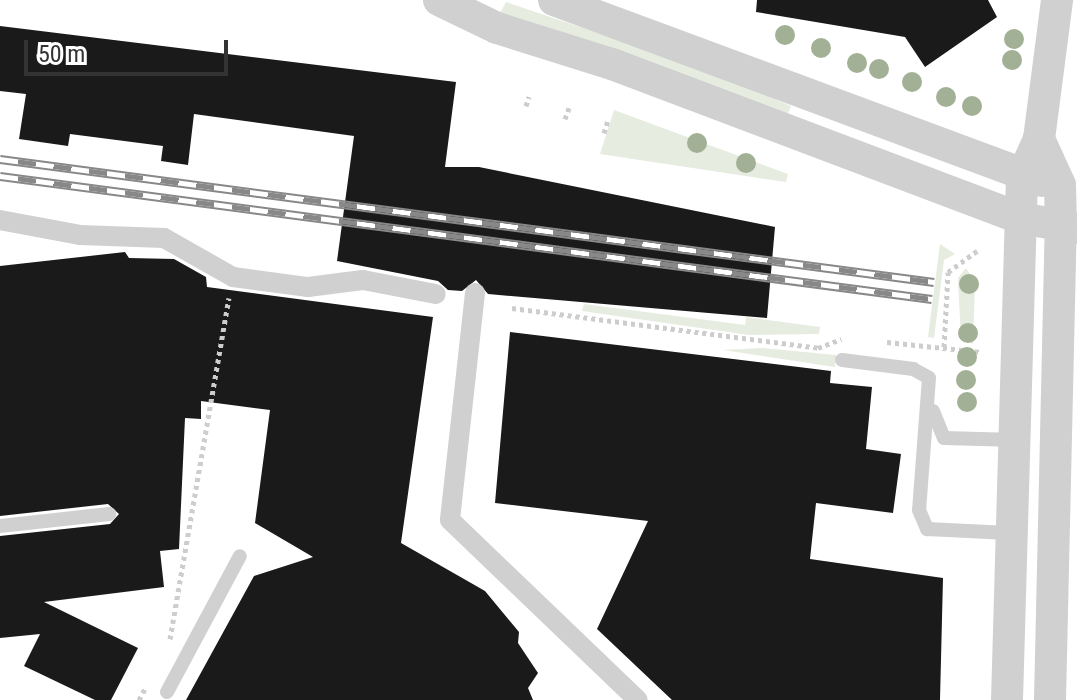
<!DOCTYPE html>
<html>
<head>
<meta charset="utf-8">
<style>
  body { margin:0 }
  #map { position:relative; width:1077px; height:700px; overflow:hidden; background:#fff; font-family:"Roboto Condensed",sans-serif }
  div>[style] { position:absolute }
  .green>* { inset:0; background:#e6ecdf }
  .building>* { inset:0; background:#1a1a1a }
  .path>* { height:5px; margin-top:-2.5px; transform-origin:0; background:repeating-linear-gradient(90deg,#cdcdcd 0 4px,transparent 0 8px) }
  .service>* { height:14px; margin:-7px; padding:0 7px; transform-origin:7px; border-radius:7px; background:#d0d0d0 }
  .pedestrian>* { height:20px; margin:-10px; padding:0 10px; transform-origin:10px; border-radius:10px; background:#d0d0d0 }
  .tertiary>* { height:32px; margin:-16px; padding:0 16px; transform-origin:16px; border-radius:16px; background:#d0d0d0 }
  .rail>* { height:9px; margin-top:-4.5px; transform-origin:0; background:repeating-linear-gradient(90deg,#fff 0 18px,#888 0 36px); box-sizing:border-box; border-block:2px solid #888 }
  .trees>* { width:20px; height:20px; margin:-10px; border-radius:50%; background:#a2b095 }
  span { translate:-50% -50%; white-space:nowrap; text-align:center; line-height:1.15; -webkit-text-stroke:8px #fff; paint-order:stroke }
  .scale { position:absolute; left:24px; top:40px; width:204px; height:36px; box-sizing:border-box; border:4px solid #333; border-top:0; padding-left:10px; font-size:24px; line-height:28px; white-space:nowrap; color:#333; -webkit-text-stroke:6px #fff; paint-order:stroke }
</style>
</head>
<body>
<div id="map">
  <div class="green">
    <div style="clip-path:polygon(506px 2px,705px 69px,791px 106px,787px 116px,500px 13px)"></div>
    <div style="clip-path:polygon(614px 110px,788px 174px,786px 182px,600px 154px)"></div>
    <div style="clip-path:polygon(940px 244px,955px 254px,944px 260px,934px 338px,928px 337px)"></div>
    <div style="clip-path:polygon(966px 268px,975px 282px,973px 344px,961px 339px,958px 278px)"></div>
    <div style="clip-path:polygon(584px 304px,745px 325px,746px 317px,820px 327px,819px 334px,749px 335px,582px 311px)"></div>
    <div style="clip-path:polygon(762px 348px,836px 355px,835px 367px,723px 350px)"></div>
  </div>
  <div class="building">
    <div style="clip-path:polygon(757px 0,988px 0,997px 17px,925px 67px,905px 37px,756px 12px)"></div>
    <div style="clip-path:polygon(0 26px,456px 82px,445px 167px,479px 167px,775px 227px,767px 318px,488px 294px,476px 280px,462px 291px,448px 290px,438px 281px,337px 261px,354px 136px,194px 114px,188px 165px,161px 161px,163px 146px,70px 134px,68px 146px,19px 139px,26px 94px,0 91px)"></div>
    <div style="clip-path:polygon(125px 252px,129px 258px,174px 259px,206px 277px,207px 287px,433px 317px,401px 543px,485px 591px,519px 632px,518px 643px,538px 673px,528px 688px,533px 700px,186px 700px,254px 576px,313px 557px,255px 523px,270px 410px,201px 401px,201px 419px,185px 418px,179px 549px,160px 551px,164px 587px,44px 602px,138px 648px,111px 700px,95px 700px,24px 666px,40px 634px,0 638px,0 536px,110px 524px,119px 514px,108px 504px,0 516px,0 266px)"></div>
    <div style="clip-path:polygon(510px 332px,831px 371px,830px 383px,872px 387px,866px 449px,901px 454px,893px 513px,816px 503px,810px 559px,943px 578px,940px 700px,672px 700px,597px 629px,648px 521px,495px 503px)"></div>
  </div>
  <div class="path">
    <div style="left:526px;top:106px;width:10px;rotate:-73deg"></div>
    <div style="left:565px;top:119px;width:12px;rotate:-70deg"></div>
    <div style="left:604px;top:133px;width:14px;rotate:-73deg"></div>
    <div style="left:512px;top:308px;width:309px;rotate:7.4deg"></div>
    <div style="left:818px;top:348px;width:25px;rotate:-21deg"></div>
    <div style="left:887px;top:342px;width:95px;rotate:6.1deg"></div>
    <div style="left:944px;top:347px;width:75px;rotate:-86.9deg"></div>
    <div style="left:948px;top:272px;width:37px;rotate:-36deg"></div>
    <div style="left:170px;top:639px;width:346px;rotate:-80.2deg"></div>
    <div style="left:139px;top:700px;width:15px;rotate:-62deg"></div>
  </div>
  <div class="service">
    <div style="left:842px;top:360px;width:72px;rotate:7.2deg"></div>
    <div style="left:913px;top:369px;width:18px;rotate:29deg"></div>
    <div style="left:929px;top:378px;width:132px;rotate:94.3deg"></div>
    <div style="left:919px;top:510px;width:21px;rotate:67deg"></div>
    <div style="left:927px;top:529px;width:82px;rotate:2.8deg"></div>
    <div style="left:933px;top:411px;width:29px;rotate:68deg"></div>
    <div style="left:944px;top:438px;width:73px;rotate:1.6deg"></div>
    <div style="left:0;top:526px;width:110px;rotate:-6.3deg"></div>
    <div style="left:167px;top:692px;width:154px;rotate:-61.8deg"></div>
  </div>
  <div class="pedestrian">
    <div style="left:0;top:220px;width:81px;rotate:10.6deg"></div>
    <div style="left:80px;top:235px;width:84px;rotate:2deg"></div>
    <div style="left:164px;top:238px;width:79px;rotate:29.5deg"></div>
    <div style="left:233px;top:277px;width:76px;rotate:7.6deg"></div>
    <div style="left:308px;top:287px;width:55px;rotate:-7.3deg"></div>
    <div style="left:363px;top:280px;width:74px;rotate:10.9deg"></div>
    <div style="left:475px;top:293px;width:228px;rotate:96.3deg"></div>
    <div style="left:450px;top:520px;width:260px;rotate:43.8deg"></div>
  </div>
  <div class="tertiary">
    <div style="left:439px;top:0;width:64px;rotate:25.8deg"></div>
    <div style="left:497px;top:28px;width:121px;rotate:17.4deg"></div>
    <div style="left:612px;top:64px;width:436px;rotate:20.7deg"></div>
    <div style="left:1020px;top:218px;width:58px;rotate:10deg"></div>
    <div style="left:554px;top:0;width:520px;rotate:20.35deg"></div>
    <div style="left:1007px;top:700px;width:523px;rotate:-88.36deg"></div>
    <div style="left:1022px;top:177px;width:42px;rotate:-65.9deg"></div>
    <div style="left:1050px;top:700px;width:472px;rotate:-88.7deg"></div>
    <div style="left:1061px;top:228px;width:43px;rotate:-91.3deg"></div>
    <div style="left:1060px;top:185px;width:51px;rotate:-114.5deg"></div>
    <div style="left:1039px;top:139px;width:140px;rotate:-82.6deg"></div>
  </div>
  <div class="rail">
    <div style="left:0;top:159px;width:942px;rotate:7.5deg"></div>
    <div style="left:0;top:176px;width:940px;rotate:7.52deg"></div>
  </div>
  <div class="trees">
    <div style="left:785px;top:35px"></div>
    <div style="left:1014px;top:39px"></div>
    <div style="left:821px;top:48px"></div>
    <div style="left:1012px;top:60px"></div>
    <div style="left:857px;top:63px"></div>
    <div style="left:879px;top:69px"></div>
    <div style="left:912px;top:82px"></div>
    <div style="left:946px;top:97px"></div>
    <div style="left:972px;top:106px"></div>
    <div style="left:697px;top:143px"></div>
    <div style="left:746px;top:163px"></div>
    <div style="left:969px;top:284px"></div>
    <div style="left:968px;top:333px"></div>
    <div style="left:967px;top:357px"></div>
    <div style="left:966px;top:380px"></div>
    <div style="left:967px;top:402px"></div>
  </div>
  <div class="scale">50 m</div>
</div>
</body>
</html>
